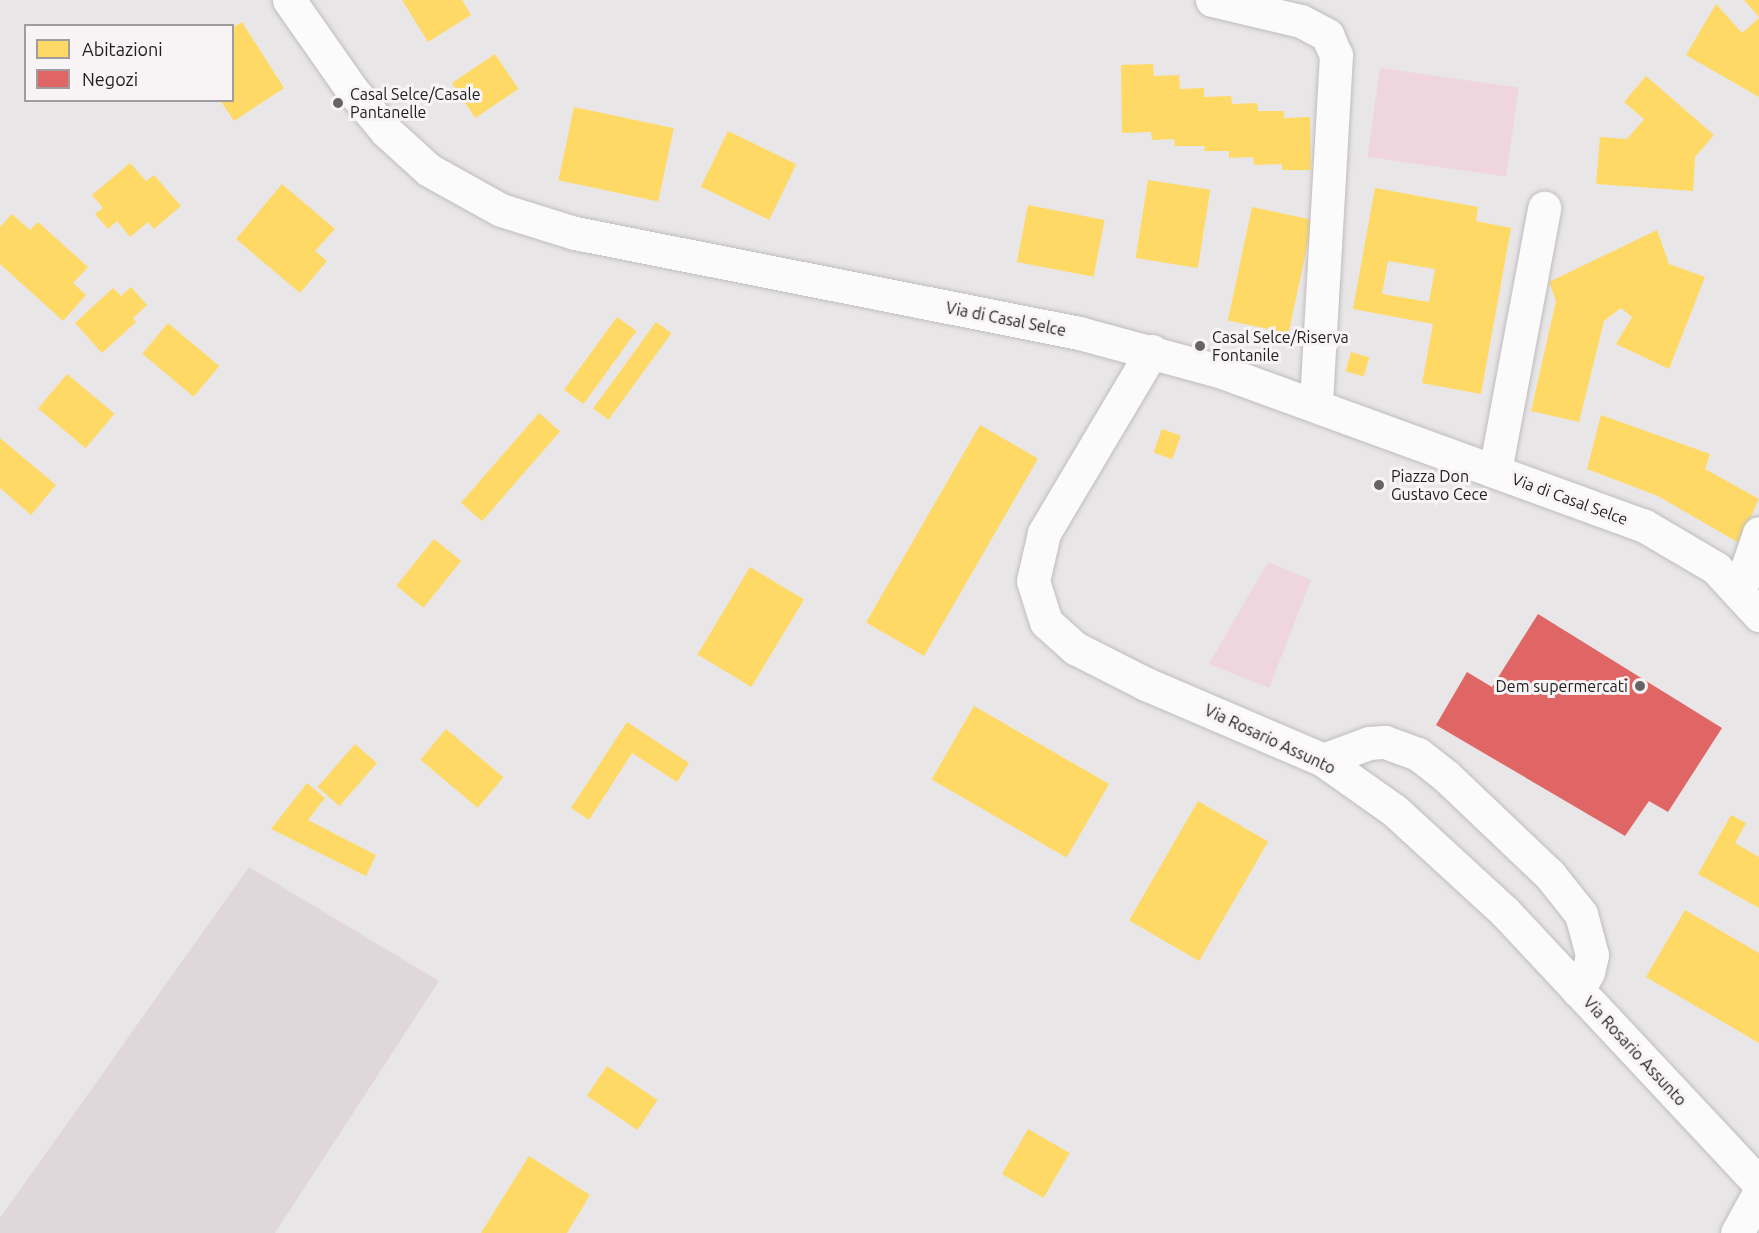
<!DOCTYPE html>
<html>
<head>
<meta charset="utf-8">
<style>
  body { margin:0 }
  #map { position:relative; width:1759px; height:1233px; overflow:hidden; background:#e9e6e7; font-family:Ubuntu,sans-serif }
  div>[style] { position:absolute }
  .built>* { inset:0; background:#e0d7da }
  .green>* { inset:0; background:#eed5de; transform-origin:0 0 }
  .homes>* { inset:0; background:#ffd966; transform-origin:0 0 }
  .shops>* { inset:0; background:#e06666 }
  .roads { filter:drop-shadow(0 0 2px #bfbcbd) drop-shadow(0 0 2px #bfbcbd) }
  .minor>* { height:33px; margin:-16.5px; padding:0 16.5px; transform-origin:16.5px; border-radius:16.5px; background:#fcfbfb }
  .major>* { height:33px; margin:-16.5px; padding:0 16.5px; transform-origin:16.5px; border-radius:16.5px; background:#fcfbfb }
  .dots>* { width:16px; height:16px; translate:-50% -50%; box-sizing:border-box; border:3px solid #f8f3f4; border-radius:50% }
  span { translate:-50% -50%; white-space:nowrap; text-align:center; line-height:1.15; -webkit-text-stroke:6px #f8f3f4; paint-order:stroke }
  .poi-label { font-size:16px; color:#1f1d1e }
  .left { translate:0 -50%; text-align:left }
  .right { translate:-100% -50%; text-align:right }
  .street-label { font-size:16px; color:#1f1d1e }
  .legend { position:absolute; left:24px; top:24px; width:210px; height:78px; box-sizing:border-box; background:#f8f3f4; border:2px solid #a19d9e; margin:0; padding:8px 10px; list-style:none; font-size:18px; color:#1f1d1e }
  .legend li { display:flex; align-items:center; gap:12px; height:30px }
  .legend b { width:30px; border:2px solid #a19d9e }
</style>
</head>
<body>
<div id="map">
  <div class="built">
    <div style="clip-path:polygon(249px 867px,439px 981px,275px 1233px,0 1233px,0 1218px)"></div>
  </div>
  <div class="green">
    <div style="left:1380px;top:68px;width:140px;height:90px;rotate:8deg"></div>
    <div style="clip-path:polygon(1268px 562px,1311px 580px,1269px 688px,1209px 664px)"></div>
  </div>
  <div class="homes">
    <div style="clip-path:polygon(402px 0,462px 0,471px 15px,428px 42px)"></div>
    <div style="clip-path:polygon(1744px 0,1759px 0,1759px 17px)"></div>
    <div style="clip-path:polygon(1716px 4px,1742px 33px,1759px 18px,1759px 97px,1686px 55px)"></div>
    <div style="clip-path:polygon(242px 22px,284px 88px,234px 121px,220px 100px,232px 100px,232px 28px)"></div>
    <div style="left:495px;top:54px;width:42px;height:52px;rotate:56deg"></div>
    <div style="clip-path:polygon(1153px 64px,1154px 76px,1179px 75px,1180px 89px,1204px 88px,1204px 97px,1231px 96px,1232px 104px,1257px 103px,1258px 111px,1284px 111px,1284px 118px,1310px 117px,1311px 170px,1282px 170px,1282px 164px,1254px 165px,1253px 157px,1229px 158px,1229px 151px,1204px 151px,1205px 146px,1175px 146px,1174px 139px,1152px 140px,1151px 132px,1122px 133px,1121px 65px)"></div>
    <div style="clip-path:polygon(1646px 76px,1714px 135px,1695px 157px,1693px 191px,1596px 184px,1600px 137px,1627px 139px,1644px 119px,1624px 102px)"></div>
    <div style="left:574px;top:107px;width:102px;height:75px;rotate:12deg"></div>
    <div style="left:728px;top:131px;width:76px;height:62px;rotate:26deg"></div>
    <div style="clip-path:polygon(130px 163px,146px 181px,154px 175px,181px 206px,154px 229px,148px 222px,130px 237px,117px 221px,108px 229px,95px 214px,103px 208px,92px 195px)"></div>
    <div style="left:1148px;top:180px;width:63px;height:79px;rotate:9deg"></div>
    <div style="clip-path:polygon(282px 184px,335px 229px,315px 251px,327px 261px,300px 293px,236px 239px)"></div>
    <div style="clip-path:polygon(evenodd,1375px 188px,1478px 207px,1476px 221px,1511px 228px,1481px 394px,1422px 383px,1433px 324px,1353px 309px,1375px 188px,1388px 261px,1435px 269px,1429px 302px,1382px 294px,1388px 261px)"></div>
    <div style="left:1028px;top:205px;width:78px;height:58px;rotate:11deg"></div>
    <div style="left:1252px;top:207px;width:62px;height:116px;rotate:12deg"></div>
    <div style="clip-path:polygon(12px 214px,30px 230px,38px 222px,88px 267px,73px 283px,86px 295px,63px 321px,0 264px,0 227px)"></div>
    <div style="clip-path:polygon(1657px 230px,1669px 264px,1705px 277px,1669px 369px,1616px 344px,1632px 317px,1621px 308px,1604px 321px,1579px 422px,1531px 411px,1556px 301px,1549px 282px)"></div>
    <div style="clip-path:polygon(131px 287px,147px 305px,133px 318px,136px 322px,102px 353px,75px 323px,113px 288px,121px 296px)"></div>
    <div style="left:617px;top:317px;width:24px;height:90px;rotate:36deg"></div>
    <div style="left:656px;top:322px;width:19px;height:107px;rotate:36deg"></div>
    <div style="left:168px;top:323px;width:67px;height:40px;rotate:40deg"></div>
    <div style="left:1351px;top:352px;width:19px;height:20px;rotate:16deg"></div>
    <div style="left:67px;top:374px;width:62px;height:45px;rotate:40deg"></div>
    <div style="left:539px;top:413px;width:28px;height:119px;rotate:41deg"></div>
    <div style="clip-path:polygon(1601px 415px,1710px 454px,1705px 469px,1759px 499px,1739px 543px,1658px 496px,1587px 469px)"></div>
    <div style="left:980px;top:425px;width:67px;height:228px;rotate:30deg"></div>
    <div style="left:1162px;top:429px;width:20px;height:25px;rotate:20deg"></div>
    <div style="clip-path:polygon(0 438px,56px 485px,31px 515px,0 488px)"></div>
    <div style="left:434px;top:539px;width:35px;height:60px;rotate:39deg"></div>
    <div style="left:750px;top:567px;width:63px;height:102px;rotate:31deg"></div>
    <div style="left:974px;top:706px;width:156px;height:85px;rotate:30deg"></div>
    <div style="clip-path:polygon(627px 722px,689px 763px,677px 782px,632px 753px,589px 820px,571px 808px)"></div>
    <div style="left:446px;top:729px;width:75px;height:40px;rotate:40deg"></div>
    <div style="left:355px;top:744px;width:29px;height:57px;rotate:41deg"></div>
    <div style="clip-path:polygon(307px 783px,325px 798px,308px 820px,376px 855px,366px 876px,271px 829px)"></div>
    <div style="left:1198px;top:801px;width:81px;height:138px;rotate:30deg"></div>
    <div style="clip-path:polygon(1731px 815px,1746px 823px,1735px 843px,1759px 857px,1759px 908px,1698px 874px)"></div>
    <div style="clip-path:polygon(1685px 910px,1759px 953px,1759px 1043px,1646px 977px)"></div>
    <div style="left:607px;top:1066px;width:61px;height:36px;rotate:34deg"></div>
    <div style="left:1028px;top:1129px;width:48px;height:52px;rotate:30deg"></div>
    <div style="clip-path:polygon(529px 1156px,590px 1195px,567px 1233px,481px 1233px)"></div>
  </div>
  <div class="shops">
    <div style="clip-path:polygon(1538px 614px,1722px 728px,1668px 812px,1649px 801px,1625px 836px,1436px 725px,1467px 672px,1492px 687px)"></div>
  </div>
  <div class="roads">
    <div class="minor">
      <div style="left:1212px;top:0;width:91px;rotate:13.3deg"></div>
      <div style="left:1301px;top:21px;width:30px;rotate:28deg"></div>
      <div style="left:1327px;top:35px;width:22px;rotate:66deg"></div>
      <div style="left:1336px;top:55px;width:349px;rotate:93.3deg"></div>
      <div style="left:1152px;top:351px;width:212px;rotate:120.7deg"></div>
      <div style="left:1044px;top:533px;width:49px;rotate:102.9deg"></div>
      <div style="left:1033px;top:581px;width:43px;rotate:72.4deg"></div>
      <div style="left:1046px;top:622px;width:39px;rotate:42deg"></div>
      <div style="left:1075px;top:648px;width:80px;rotate:26.9deg"></div>
      <div style="left:1146px;top:684px;width:193px;rotate:23.2deg"></div>
      <div style="left:1323px;top:760px;width:87px;rotate:35.2deg"></div>
      <div style="left:1394px;top:810px;width:151px;rotate:42.6deg"></div>
      <div style="left:1505px;top:912px;width:371px;rotate:46.9deg"></div>
      <div style="left:1495px;top:471px;width:268px;rotate:-79.4deg"></div>
      <div style="left:1739px;top:592px;width:62px;rotate:-71.3deg"></div>
      <div style="left:1323px;top:760px;width:49px;rotate:-20.3deg"></div>
      <div style="left:1369px;top:743px;width:16px;rotate:-4deg"></div>
      <div style="left:1385px;top:742px;width:35px;rotate:20deg"></div>
      <div style="left:1418px;top:754px;width:36px;rotate:38deg"></div>
      <div style="left:1446px;top:776px;width:144px;rotate:43.6deg"></div>
      <div style="left:1550px;top:875px;width:50px;rotate:51.5deg"></div>
      <div style="left:1581px;top:914px;width:42px;rotate:75deg"></div>
      <div style="left:1592px;top:955px;width:17px;rotate:103deg"></div>
      <div style="left:1588px;top:972px;width:21px;rotate:119deg"></div>
      <div style="left:1737px;top:1233px;width:46px;rotate:-61.2deg"></div>
    </div>
    <div class="major">
      <div style="left:289px;top:0;width:110px;rotate:55deg"></div>
      <div style="left:352px;top:90px;width:53px;rotate:50.3deg"></div>
      <div style="left:386px;top:131px;width:58px;rotate:42.2deg"></div>
      <div style="left:429px;top:170px;width:82px;rotate:29.1deg"></div>
      <div style="left:501px;top:210px;width:77px;rotate:17.3deg"></div>
      <div style="left:575px;top:233px;width:514px;rotate:11.22deg"></div>
      <div style="left:1079px;top:333px;width:145px;rotate:15.2deg"></div>
      <div style="left:1219px;top:371px;width:451px;rotate:20deg"></div>
      <div style="left:1643px;top:525px;width:85px;rotate:30.5deg"></div>
      <div style="left:1716px;top:568px;width:64px;rotate:47.5deg"></div>
    </div>
  </div>
  <div class="dots">
    <div style="left:338px;top:103px;background:#666364"></div>
    <div style="left:1200px;top:346px;background:#666364"></div>
    <div style="left:1379px;top:485px;background:#666364"></div>
    <div style="left:1640px;top:686px;background:#666364"></div>
  </div>
  <div class="poi-label">
    <span class="left" style="left:350px;top:103px">Casal Selce/Casale<br>Pantanelle</span>
    <span class="left" style="left:1212px;top:346px">Casal Selce/Riserva<br>Fontanile</span>
    <span class="left" style="left:1391px;top:485px">Piazza Don<br>Gustavo Cece</span>
    <span class="right" style="left:1628px;top:686px">Dem supermercati</span>
  </div>
  <div class="street-label">
    <span style="left:1006px;top:319px;rotate:11deg">Via di Casal Selce</span>
    <span style="left:1570px;top:499px;rotate:20deg">Via di Casal Selce</span>
    <span style="left:1270px;top:739px;rotate:25deg">Via Rosario Assunto</span>
    <span style="left:1635px;top:1051px;rotate:47deg">Via Rosario Assunto</span>
  </div>
  <ul class="legend">
  <li><b style="height:16px;background:#ffd966"></b>Abitazioni</li>
  <li><b style="height:16px;background:#e06666"></b>Negozi</li>
  </ul>
</div>
</body>
</html>
